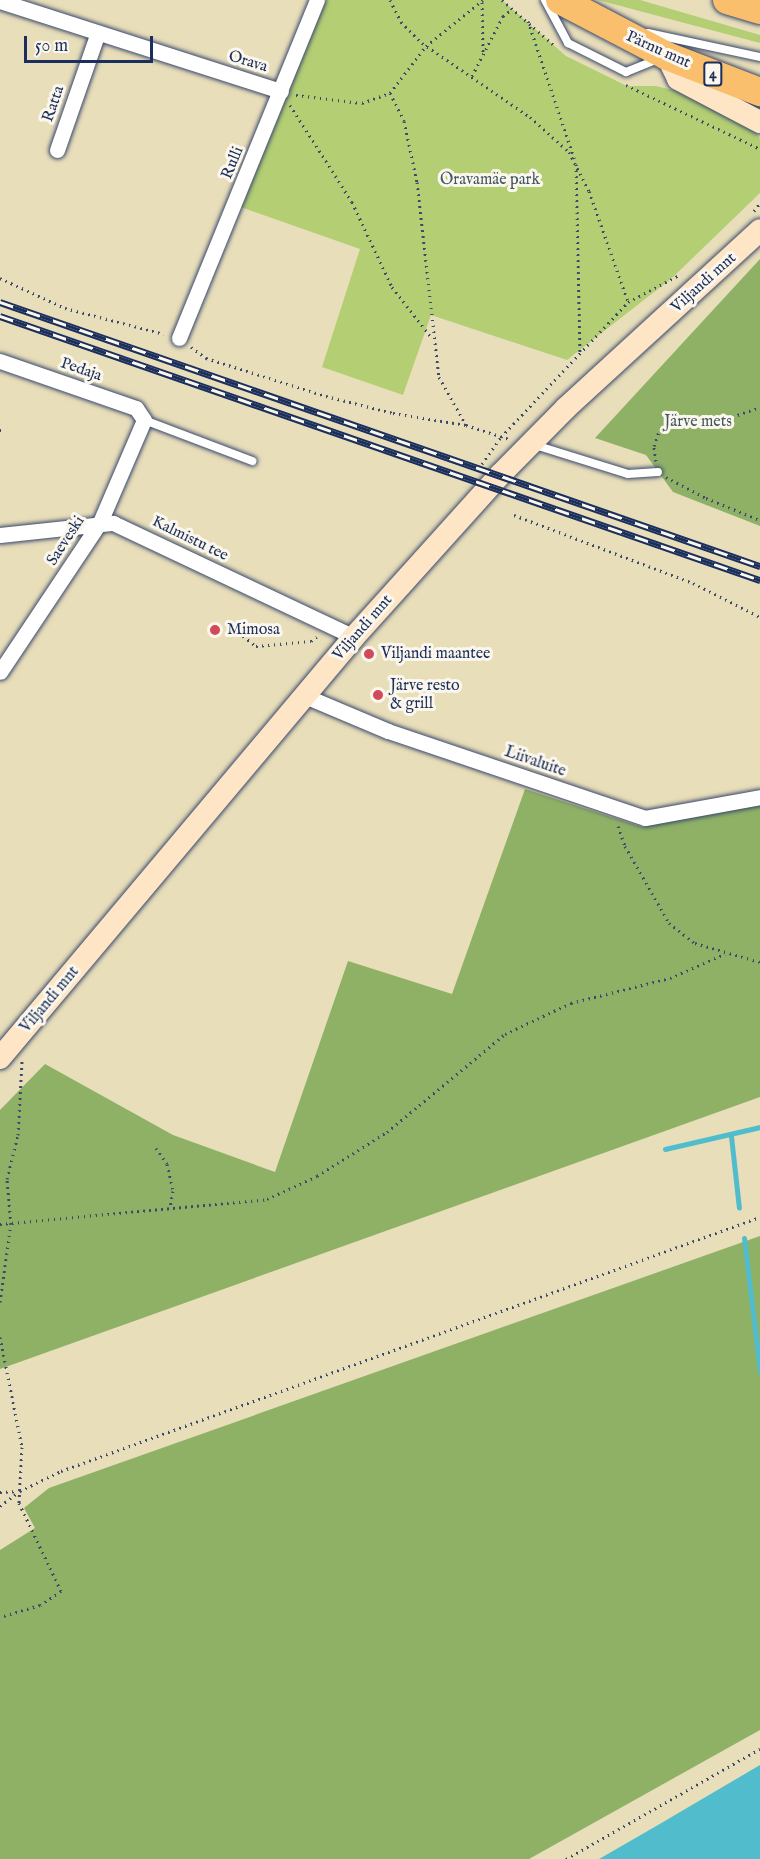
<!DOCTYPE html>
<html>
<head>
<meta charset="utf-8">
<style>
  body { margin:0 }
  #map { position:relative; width:760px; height:1859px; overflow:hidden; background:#e8deba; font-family:"IM FELL English",serif }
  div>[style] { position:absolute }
  .green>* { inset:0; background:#b4ce74 }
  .forest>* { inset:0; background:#8fb166 }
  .water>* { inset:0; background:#51bdcc }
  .stream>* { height:5px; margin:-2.5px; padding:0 2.5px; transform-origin:2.5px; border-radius:2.5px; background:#51bdcc }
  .path>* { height:3px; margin-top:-1.5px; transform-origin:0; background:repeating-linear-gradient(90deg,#3a496c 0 1.5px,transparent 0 6px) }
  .roads { filter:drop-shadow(0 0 2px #3a496c) drop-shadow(0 0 2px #3a496c) }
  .lane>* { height:8px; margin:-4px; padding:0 4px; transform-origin:4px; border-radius:4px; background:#fff }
  .street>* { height:15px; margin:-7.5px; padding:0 7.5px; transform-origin:7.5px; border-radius:7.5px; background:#fff }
  .secondary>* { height:22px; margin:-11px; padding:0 11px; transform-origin:11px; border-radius:11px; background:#fde5c5 }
  .highway>* { height:28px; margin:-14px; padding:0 14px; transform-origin:14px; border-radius:14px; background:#f9bf6d }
  .rail>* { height:7px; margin-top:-3.5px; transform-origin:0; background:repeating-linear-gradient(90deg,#fbf7ec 0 14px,#1b2f5e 0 28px); box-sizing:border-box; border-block:2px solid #1b2f5e }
  .dots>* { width:16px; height:16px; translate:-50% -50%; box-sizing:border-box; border:3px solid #fbf7ec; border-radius:50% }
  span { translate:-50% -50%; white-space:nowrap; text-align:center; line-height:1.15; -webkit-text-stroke:6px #fbf7ec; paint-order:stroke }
  .shield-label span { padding:2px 4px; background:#fbf7ec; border:2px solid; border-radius:4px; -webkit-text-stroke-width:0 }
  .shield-label { font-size:15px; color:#1b2f5e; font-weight:700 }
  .street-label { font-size:16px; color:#1b2f5e }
  .park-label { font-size:16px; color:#415764 }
  .poi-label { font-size:16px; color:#1b2f5e }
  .left { translate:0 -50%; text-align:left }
  .scale { position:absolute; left:24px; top:36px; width:129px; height:27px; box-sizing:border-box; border:3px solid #1b2f5e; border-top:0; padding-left:8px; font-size:18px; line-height:21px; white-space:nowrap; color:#1b2f5e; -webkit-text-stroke:4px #fbf7ec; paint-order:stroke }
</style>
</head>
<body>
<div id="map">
  <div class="green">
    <div style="clip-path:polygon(323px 0,502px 0,566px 56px,627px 86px,656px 86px,685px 93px,752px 126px,760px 139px,760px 193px,672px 278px,567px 360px,431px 315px,403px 395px,322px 367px,360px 249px,235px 205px)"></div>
    <div style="clip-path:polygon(598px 0,640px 0,760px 35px,760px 43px)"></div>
  </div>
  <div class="forest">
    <div style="clip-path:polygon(760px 259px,760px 526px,673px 492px,646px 455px,595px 438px)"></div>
    <div style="clip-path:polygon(525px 789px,642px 827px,760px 804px,760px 1097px,0 1369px,0 1110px,45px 1064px,173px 1135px,275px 1172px,348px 961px,452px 994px)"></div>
    <div style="clip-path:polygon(760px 1236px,760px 1730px,529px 1859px,0 1859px,0 1550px,35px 1528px,24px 1508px,49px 1488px)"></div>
  </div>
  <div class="water">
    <div style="clip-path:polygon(760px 1765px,760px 1859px,599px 1859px,658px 1825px)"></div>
  </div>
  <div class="stream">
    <div style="left:731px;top:1136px;width:72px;rotate:83.7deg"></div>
    <div style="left:665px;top:1149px;width:98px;rotate:-13deg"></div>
    <div style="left:744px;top:1238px;width:135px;rotate:83.2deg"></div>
  </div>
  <div class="path">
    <div style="left:390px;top:0;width:25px;rotate:63deg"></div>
    <div style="left:401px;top:22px;width:30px;rotate:45deg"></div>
    <div style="left:422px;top:43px;width:131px;rotate:34.4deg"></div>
    <div style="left:530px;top:117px;width:52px;rotate:41.9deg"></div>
    <div style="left:569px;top:152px;width:44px;rotate:62.9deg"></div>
    <div style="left:589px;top:191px;width:118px;rotate:70.6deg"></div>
    <div style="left:502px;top:0;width:70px;rotate:41deg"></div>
    <div style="left:482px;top:2px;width:50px;rotate:88.9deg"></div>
    <div style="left:528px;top:21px;width:145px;rotate:71.4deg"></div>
    <div style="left:472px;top:76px;width:68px;rotate:-62.7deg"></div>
    <div style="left:503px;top:16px;width:11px;rotate:-38deg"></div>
    <div style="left:626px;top:85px;width:148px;rotate:25.5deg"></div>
    <div style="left:390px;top:93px;width:31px;rotate:63deg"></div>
    <div style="left:404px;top:121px;width:62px;rotate:78deg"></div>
    <div style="left:417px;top:182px;width:196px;rotate:83.6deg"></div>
    <div style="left:439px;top:377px;width:55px;rotate:60.6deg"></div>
    <div style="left:296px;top:95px;width:66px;rotate:6.9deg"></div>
    <div style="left:362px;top:103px;width:30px;rotate:-20deg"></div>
    <div style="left:390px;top:93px;width:59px;rotate:-52.5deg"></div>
    <div style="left:426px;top:46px;width:73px;rotate:-38.9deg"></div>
    <div style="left:290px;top:105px;width:115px;rotate:57.4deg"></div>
    <div style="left:352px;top:202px;width:94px;rotate:64.8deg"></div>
    <div style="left:392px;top:287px;width:63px;rotate:52deg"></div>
    <div style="left:576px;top:164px;width:188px;rotate:88.8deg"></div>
    <div style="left:754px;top:211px;width:10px;rotate:-53deg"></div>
    <div style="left:0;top:278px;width:72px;rotate:24.8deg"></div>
    <div style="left:65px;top:308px;width:102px;rotate:14.7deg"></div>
    <div style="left:191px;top:347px;width:19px;rotate:36deg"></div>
    <div style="left:206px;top:358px;width:126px;rotate:17.6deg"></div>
    <div style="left:326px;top:396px;width:69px;rotate:14.2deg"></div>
    <div style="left:393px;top:413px;width:74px;rotate:9.3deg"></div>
    <div style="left:466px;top:425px;width:45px;rotate:18deg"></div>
    <div style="left:0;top:430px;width:4px"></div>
    <div style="left:656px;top:461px;width:15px;rotate:-98deg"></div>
    <div style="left:654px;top:446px;width:18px;rotate:-71deg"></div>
    <div style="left:660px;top:429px;width:23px;rotate:-23deg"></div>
    <div style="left:681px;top:420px;width:34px;rotate:5deg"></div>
    <div style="left:715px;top:423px;width:48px;rotate:-19.6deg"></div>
    <div style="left:482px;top:464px;width:33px;rotate:-55deg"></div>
    <div style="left:501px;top:437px;width:185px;rotate:-46.7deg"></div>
    <div style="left:628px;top:302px;width:60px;rotate:-27.8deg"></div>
    <div style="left:666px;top:477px;width:45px;rotate:27.7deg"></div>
    <div style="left:706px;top:498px;width:58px;rotate:22.2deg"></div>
    <div style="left:514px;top:515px;width:191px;rotate:20.8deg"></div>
    <div style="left:693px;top:583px;width:75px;rotate:26.9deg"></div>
    <div style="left:242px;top:627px;width:9px;rotate:84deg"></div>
    <div style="left:243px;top:636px;width:16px;rotate:38deg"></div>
    <div style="left:256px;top:646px;width:55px;rotate:-5.2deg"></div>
    <div style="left:311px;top:641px;width:7px;rotate:-34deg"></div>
    <div style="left:618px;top:826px;width:21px;rotate:71deg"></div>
    <div style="left:625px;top:846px;width:89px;rotate:60.3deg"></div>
    <div style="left:669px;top:923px;width:33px;rotate:38deg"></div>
    <div style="left:695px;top:943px;width:68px;rotate:16.3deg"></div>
    <div style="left:156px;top:1148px;width:19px;rotate:55deg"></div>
    <div style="left:167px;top:1164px;width:28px;rotate:77deg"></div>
    <div style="left:173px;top:1191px;width:17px;rotate:100deg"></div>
    <div style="left:0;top:1224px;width:268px;rotate:-5.3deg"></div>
    <div style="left:267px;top:1199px;width:55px;rotate:-24.7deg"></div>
    <div style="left:317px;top:1176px;width:83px;rotate:-32.2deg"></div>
    <div style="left:387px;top:1132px;width:153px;rotate:-39.7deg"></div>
    <div style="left:505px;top:1034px;width:73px;rotate:-25.2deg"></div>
    <div style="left:571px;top:1003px;width:102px;rotate:-14.2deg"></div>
    <div style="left:670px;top:978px;width:60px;rotate:-23.6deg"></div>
    <div style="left:0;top:1302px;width:79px;rotate:-82deg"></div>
    <div style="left:11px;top:1224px;width:45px;rotate:-95.1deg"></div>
    <div style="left:7px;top:1179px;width:45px;rotate:-76deg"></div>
    <div style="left:18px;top:1135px;width:74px;rotate:-86.9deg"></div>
    <div style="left:0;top:1337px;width:112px;rotate:78.7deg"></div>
    <div style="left:22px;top:1447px;width:56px;rotate:93.1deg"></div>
    <div style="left:19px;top:1503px;width:98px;rotate:64.5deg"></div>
    <div style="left:61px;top:1591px;width:25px;rotate:146deg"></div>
    <div style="left:40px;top:1605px;width:42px;rotate:163.3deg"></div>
    <div style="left:0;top:1492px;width:18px;rotate:-3deg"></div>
    <div style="left:0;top:1506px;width:25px;rotate:-37deg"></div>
    <div style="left:20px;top:1491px;width:46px;rotate:-26deg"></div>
    <div style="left:61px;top:1471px;width:744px;rotate:-19.97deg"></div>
    <div style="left:566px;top:1859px;width:223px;rotate:-29.6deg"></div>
  </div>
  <div class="roads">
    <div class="lane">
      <div style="left:545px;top:0;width:49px;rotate:61.9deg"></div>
      <div style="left:568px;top:43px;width:65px;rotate:26.6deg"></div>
      <div style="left:626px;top:72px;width:35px;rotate:-22deg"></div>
      <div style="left:648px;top:33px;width:115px;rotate:12.1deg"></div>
      <div style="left:144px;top:420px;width:116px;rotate:20.8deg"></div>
      <div style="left:535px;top:445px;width:97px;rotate:17.3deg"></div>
      <div style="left:628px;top:474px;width:30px;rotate:-4deg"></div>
    </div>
    <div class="street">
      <div style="left:0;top:1px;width:295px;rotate:17.8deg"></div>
      <div style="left:57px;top:150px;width:122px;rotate:-70.8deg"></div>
      <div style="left:179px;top:338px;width:365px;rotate:-67.8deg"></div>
      <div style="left:0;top:361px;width:144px;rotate:19.1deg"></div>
      <div style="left:136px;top:408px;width:14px;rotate:56deg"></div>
      <div style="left:144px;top:420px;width:111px;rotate:113.3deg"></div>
      <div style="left:100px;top:522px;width:180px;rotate:123.7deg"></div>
      <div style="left:0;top:535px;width:114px;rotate:-6.1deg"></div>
      <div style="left:113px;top:523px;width:267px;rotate:25.3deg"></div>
      <div style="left:305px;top:696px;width:90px;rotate:22.9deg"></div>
      <div style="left:388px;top:731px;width:271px;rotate:18.7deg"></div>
      <div style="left:645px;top:818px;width:117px;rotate:-10.3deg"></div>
    </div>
    <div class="secondary">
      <div style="left:667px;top:56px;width:25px;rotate:64deg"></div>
      <div style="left:678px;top:79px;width:93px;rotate:27.7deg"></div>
      <div style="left:0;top:1058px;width:550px;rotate:-49.94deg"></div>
      <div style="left:354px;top:637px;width:218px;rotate:-48deg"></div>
      <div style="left:500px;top:475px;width:94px;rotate:-45.4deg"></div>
      <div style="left:566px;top:408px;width:263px;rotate:-42.5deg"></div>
    </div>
    <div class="highway">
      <div style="left:560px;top:0;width:121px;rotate:27.6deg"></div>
      <div style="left:667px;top:56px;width:100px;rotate:21.2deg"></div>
      <div style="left:727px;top:0;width:34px;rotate:17deg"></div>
    </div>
  </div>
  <div class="rail">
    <div style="left:0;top:302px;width:805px;rotate:19.16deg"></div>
    <div style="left:0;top:316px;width:805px;rotate:19.16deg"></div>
  </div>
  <div class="dots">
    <div style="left:215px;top:630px;background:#d1495b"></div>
    <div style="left:369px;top:654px;background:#d1495b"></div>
    <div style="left:378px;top:695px;background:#d1495b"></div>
  </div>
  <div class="shield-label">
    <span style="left:713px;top:74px">4</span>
  </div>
  <div class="street-label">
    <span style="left:658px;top:50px;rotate:24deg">Pärnu mnt</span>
    <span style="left:248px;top:62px;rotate:17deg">Orava</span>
    <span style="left:54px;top:104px;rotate:-71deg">Ratta</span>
    <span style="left:233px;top:163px;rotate:-68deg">Rulli</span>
    <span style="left:704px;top:283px;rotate:-42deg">Viljandi mnt</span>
    <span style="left:81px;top:370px;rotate:19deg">Pedaja</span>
    <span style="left:190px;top:539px;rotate:26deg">Kalmistu tee</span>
    <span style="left:66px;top:541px;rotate:-57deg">Saeveski</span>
    <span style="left:363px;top:628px;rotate:-49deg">Viljandi mnt</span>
    <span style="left:535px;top:762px;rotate:19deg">Liivaluite</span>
    <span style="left:50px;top:1000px;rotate:-50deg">Viljandi mnt</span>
  </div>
  <div class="park-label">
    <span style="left:490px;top:180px">Oravamäe park</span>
    <span style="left:698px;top:422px">Järve mets</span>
  </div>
  <div class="poi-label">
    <span class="left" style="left:227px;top:630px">Mimosa</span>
    <span class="left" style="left:381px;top:654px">Viljandi maantee</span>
    <span class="left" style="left:390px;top:695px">Järve resto<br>&amp; grill</span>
  </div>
  <div class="scale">50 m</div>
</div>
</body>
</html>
